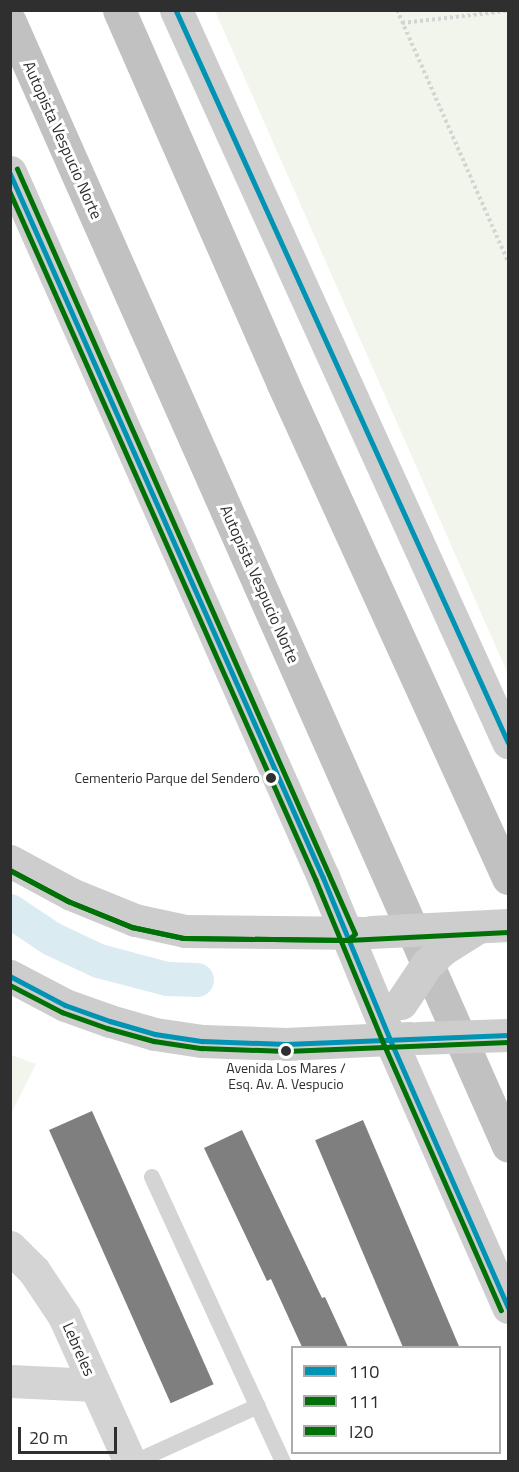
<!DOCTYPE html>
<html>
<head>
<meta charset="utf-8">
<style>
  body { margin:0 }
  #map { position:relative; width:519px; height:1472px; overflow:hidden; background:#fff; font-family:"Titillium Web",sans-serif }
  div>[style] { position:absolute }
  .green>* { inset:0; background:#f2f5ec }
  .canal>* { height:34px; margin:-17px; padding:0 17px; transform-origin:17px; border-radius:17px; background:#daebf1 }
  .building>* { inset:0; background:#7f7f7f; transform-origin:0 0 }
  .path>* { height:4px; margin-top:-2px; transform-origin:0; background:repeating-linear-gradient(90deg,#d4d4d4 0 3px,transparent 0 6px) }
  .lane>* { height:16px; margin:-8px; padding:0 8px; transform-origin:8px; border-radius:8px; background:#d4d4d4 }
  .street>* { height:33px; margin:-16.5px; padding:0 16.5px; transform-origin:16.5px; border-radius:16.5px; background:#d4d4d4 }
  .secondary>* { height:33px; margin:-16.5px; padding:0 16.5px; transform-origin:16.5px; border-radius:16.5px; background:#cdcdcd }
  .highway>* { height:33px; margin:-16.5px; padding:0 16.5px; transform-origin:16.5px; border-radius:16.5px; background:#c1c1c1 }
  .secondary-bridge>* { height:33px; margin:-16.5px; padding:0 16.5px; transform-origin:16.5px; border-radius:16.5px; background:#cdcdcd }
  .bus-1>* { height:4.5px; margin:-2.25px; padding:0 2.25px; transform-origin:2.25px; border-radius:2.25px; background:#0093b3 }
  .bus-2>* { height:4.5px; margin:-2.25px; padding:0 2.25px; transform-origin:2.25px; border-radius:2.25px; background:#007106 }
  .bus-3>* { height:4.5px; margin:-2.25px; padding:0 2.25px; transform-origin:2.25px; border-radius:2.25px; background:#007106 }
  .dots>* { width:16px; height:16px; translate:-50% -50%; box-sizing:border-box; border:3px solid #fff; border-radius:50% }
  span { translate:-50% -50%; white-space:nowrap; text-align:center; line-height:1.15; -webkit-text-stroke:6px #fff; paint-order:stroke }
  .bus-label { font-size:14px; color:#2f2f2f }
  .right { translate:-100% -50%; text-align:right }
  .street-label { font-size:16px; color:#2f2f2f }
  .frame { position:absolute; inset:0; border:12px solid #2f2f2f; pointer-events:none }
  .legend { position:absolute; left:291px; top:1346px; width:210px; height:108px; box-sizing:border-box; background:#fff; border:2px solid #acacac; margin:0; padding:8px 10px; list-style:none; font-size:18px; color:#2f2f2f }
  .legend li { display:flex; align-items:center; gap:12px; height:30px }
  .legend b { width:30px; border:2px solid #acacac }
  .scale { position:absolute; left:18px; top:1427px; width:99px; height:27px; box-sizing:border-box; border:3px solid #2f2f2f; border-top:0; padding-left:8px; font-size:18px; line-height:21px; white-space:nowrap; color:#2f2f2f; -webkit-text-stroke:4px #fff; paint-order:stroke }
</style>
</head>
<body>
<div id="map">
  <div class="green">
    <div style="clip-path:polygon(215px 11px,508px 11px,508px 675px,508px 674px)"></div>
    <div style="clip-path:polygon(11px 1055px,36px 1064px,11px 1114px,10px 1055px)"></div>
  </div>
  <div class="canal">
    <div style="left:10px;top:911px;width:50px;rotate:33.7deg"></div>
    <div style="left:52px;top:939px;width:52px;rotate:25.1deg"></div>
    <div style="left:99px;top:961px;width:70px;rotate:14.8deg"></div>
    <div style="left:167px;top:979px;width:30px;rotate:2deg"></div>
  </div>
  <div class="building">
    <div style="left:92px;top:1111px;width:299px;height:47px;rotate:66deg"></div>
    <div style="left:363px;top:1120px;width:246px;height:52px;rotate:67deg"></div>
    <div style="clip-path:polygon(242px 1130px,322px 1298px,325px 1297px,348px 1347px,302px 1347px,271px 1279px,267px 1281px,204px 1148px)"></div>
  </div>
  <div class="path">
    <div style="left:397px;top:10px;width:275px;rotate:66.2deg"></div>
    <div style="left:402px;top:23px;width:107px;rotate:-6.5deg"></div>
  </div>
  <div class="lane">
    <div style="left:152px;top:1177px;width:314px;rotate:65.3deg"></div>
    <div style="left:135px;top:1462px;width:135px;rotate:-24.5deg"></div>
  </div>
  <div class="street">
    <div style="left:10px;top:1247px;width:34px;rotate:45deg"></div>
    <div style="left:34px;top:1271px;width:54px;rotate:56.3deg"></div>
    <div style="left:64px;top:1316px;width:160px;rotate:65.7deg"></div>
    <div style="left:10px;top:1381px;width:85px;rotate:2.7deg"></div>
  </div>
  <div class="secondary">
    <div style="left:176px;top:10px;width:804px;rotate:65.6deg"></div>
    <div style="left:10px;top:172px;width:771px;rotate:66.06deg"></div>
    <div style="left:323px;top:877px;width:175px;rotate:67.5deg"></div>
    <div style="left:390px;top:1039px;width:293px;rotate:66.2deg"></div>
    <div style="left:10px;top:861px;width:69px;rotate:28.4deg"></div>
    <div style="left:71px;top:894px;width:69px;rotate:22.1deg"></div>
    <div style="left:135px;top:920px;width:51px;rotate:12.4deg"></div>
    <div style="left:185px;top:931px;width:181px;rotate:0.6deg"></div>
    <div style="left:10px;top:976px;width:62px;rotate:27.8deg"></div>
    <div style="left:65px;top:1005px;width:48px;rotate:19.6deg"></div>
    <div style="left:110px;top:1021px;width:47px;rotate:16.1deg"></div>
    <div style="left:155px;top:1034px;width:48px;rotate:8.5deg"></div>
    <div style="left:202px;top:1041px;width:84px;rotate:2deg"></div>
    <div style="left:286px;top:1044px;width:124px;rotate:-2.8deg"></div>
  </div>
  <div class="highway">
    <div style="left:119px;top:10px;width:408px;rotate:66.3deg"></div>
    <div style="left:283px;top:384px;width:543px;rotate:65.51deg"></div>
    <div style="left:10px;top:22px;width:1229px;rotate:66.1deg"></div>
  </div>
  <div class="secondary-bridge">
    <div style="left:371px;top:932px;width:137px;rotate:-2.9deg"></div>
    <div style="left:401px;top:1003px;width:47px;rotate:-56.3deg"></div>
    <div style="left:427px;top:964px;width:22px;rotate:-43deg"></div>
    <div style="left:443px;top:949px;width:40px;rotate:-32deg"></div>
    <div style="left:418px;top:1038px;width:90px;rotate:-1.9deg"></div>
  </div>
  <div class="bus-1">
    <div style="left:176px;top:10px;width:804px;rotate:65.6deg"></div>
    <div style="left:10px;top:173px;width:770px;rotate:66.03deg"></div>
    <div style="left:323px;top:877px;width:175px;rotate:67.5deg"></div>
    <div style="left:390px;top:1039px;width:293px;rotate:66.2deg"></div>
    <div style="left:10px;top:976px;width:62px;rotate:27.8deg"></div>
    <div style="left:65px;top:1005px;width:48px;rotate:19.6deg"></div>
    <div style="left:110px;top:1021px;width:47px;rotate:16.1deg"></div>
    <div style="left:155px;top:1034px;width:48px;rotate:8.5deg"></div>
    <div style="left:202px;top:1041px;width:84px;rotate:2deg"></div>
    <div style="left:286px;top:1044px;width:222px;rotate:-2.3deg"></div>
  </div>
  <div class="bus-2">
    <div style="left:10px;top:192px;width:753px;rotate:66.02deg"></div>
    <div style="left:316px;top:880px;width:175px;rotate:67.5deg"></div>
    <div style="left:383px;top:1042px;width:293px;rotate:66.2deg"></div>
    <div style="left:10px;top:870px;width:66px;rotate:28.1deg"></div>
    <div style="left:68px;top:901px;width:69px;rotate:22.1deg"></div>
    <div style="left:132px;top:927px;width:53px;rotate:11.9deg"></div>
    <div style="left:184px;top:938px;width:164px;rotate:0.7deg"></div>
    <div style="left:348px;top:940px;width:160px;rotate:-2.9deg"></div>
    <div style="left:10px;top:985px;width:59px;rotate:27.4deg"></div>
    <div style="left:62px;top:1012px;width:48px;rotate:19.6deg"></div>
    <div style="left:107px;top:1028px;width:49px;rotate:15.5deg"></div>
    <div style="left:154px;top:1041px;width:48px;rotate:8.5deg"></div>
    <div style="left:201px;top:1048px;width:85px;rotate:2deg"></div>
    <div style="left:286px;top:1051px;width:222px;rotate:-2.3deg"></div>
  </div>
  <div class="bus-3">
    <div style="left:10px;top:870px;width:66px;rotate:28.1deg"></div>
    <div style="left:68px;top:901px;width:69px;rotate:22.1deg"></div>
    <div style="left:132px;top:927px;width:52px;rotate:12.2deg"></div>
    <div style="left:183px;top:938px;width:165px;rotate:0.7deg"></div>
    <div style="left:348px;top:940px;width:9px;rotate:-41deg"></div>
    <div style="left:355px;top:934px;width:836px;rotate:-113.84deg"></div>
  </div>
  <div class="dots">
    <div style="left:271px;top:778px;background:#2f2f2f"></div>
    <div style="left:286px;top:1051px;background:#2f2f2f"></div>
  </div>
  <div class="bus-label">
    <span class="right" style="left:260px;top:778px">Cementerio Parque del Sendero</span>
    <span style="left:286px;top:1076px">Avenida Los Mares /<br>Esq. Av. A. Vespucio</span>
  </div>
  <div class="street-label">
    <span style="left:63px;top:140px;rotate:66deg">Autopista Vespucio Norte</span>
    <span style="left:260px;top:584px;rotate:66deg">Autopista Vespucio Norte</span>
    <span style="left:79px;top:1349px;rotate:66deg">Lebreles</span>
  </div>
  <div class="frame"></div>
  <ul class="legend">
  <li><b style="height:8px;background:#0093b3"></b>110</li>
  <li><b style="height:8px;background:#007106"></b>111</li>
  <li><b style="height:8px;background:#007106"></b>I20</li>
  </ul>
  <div class="scale">20 m</div>
</div>
</body>
</html>
